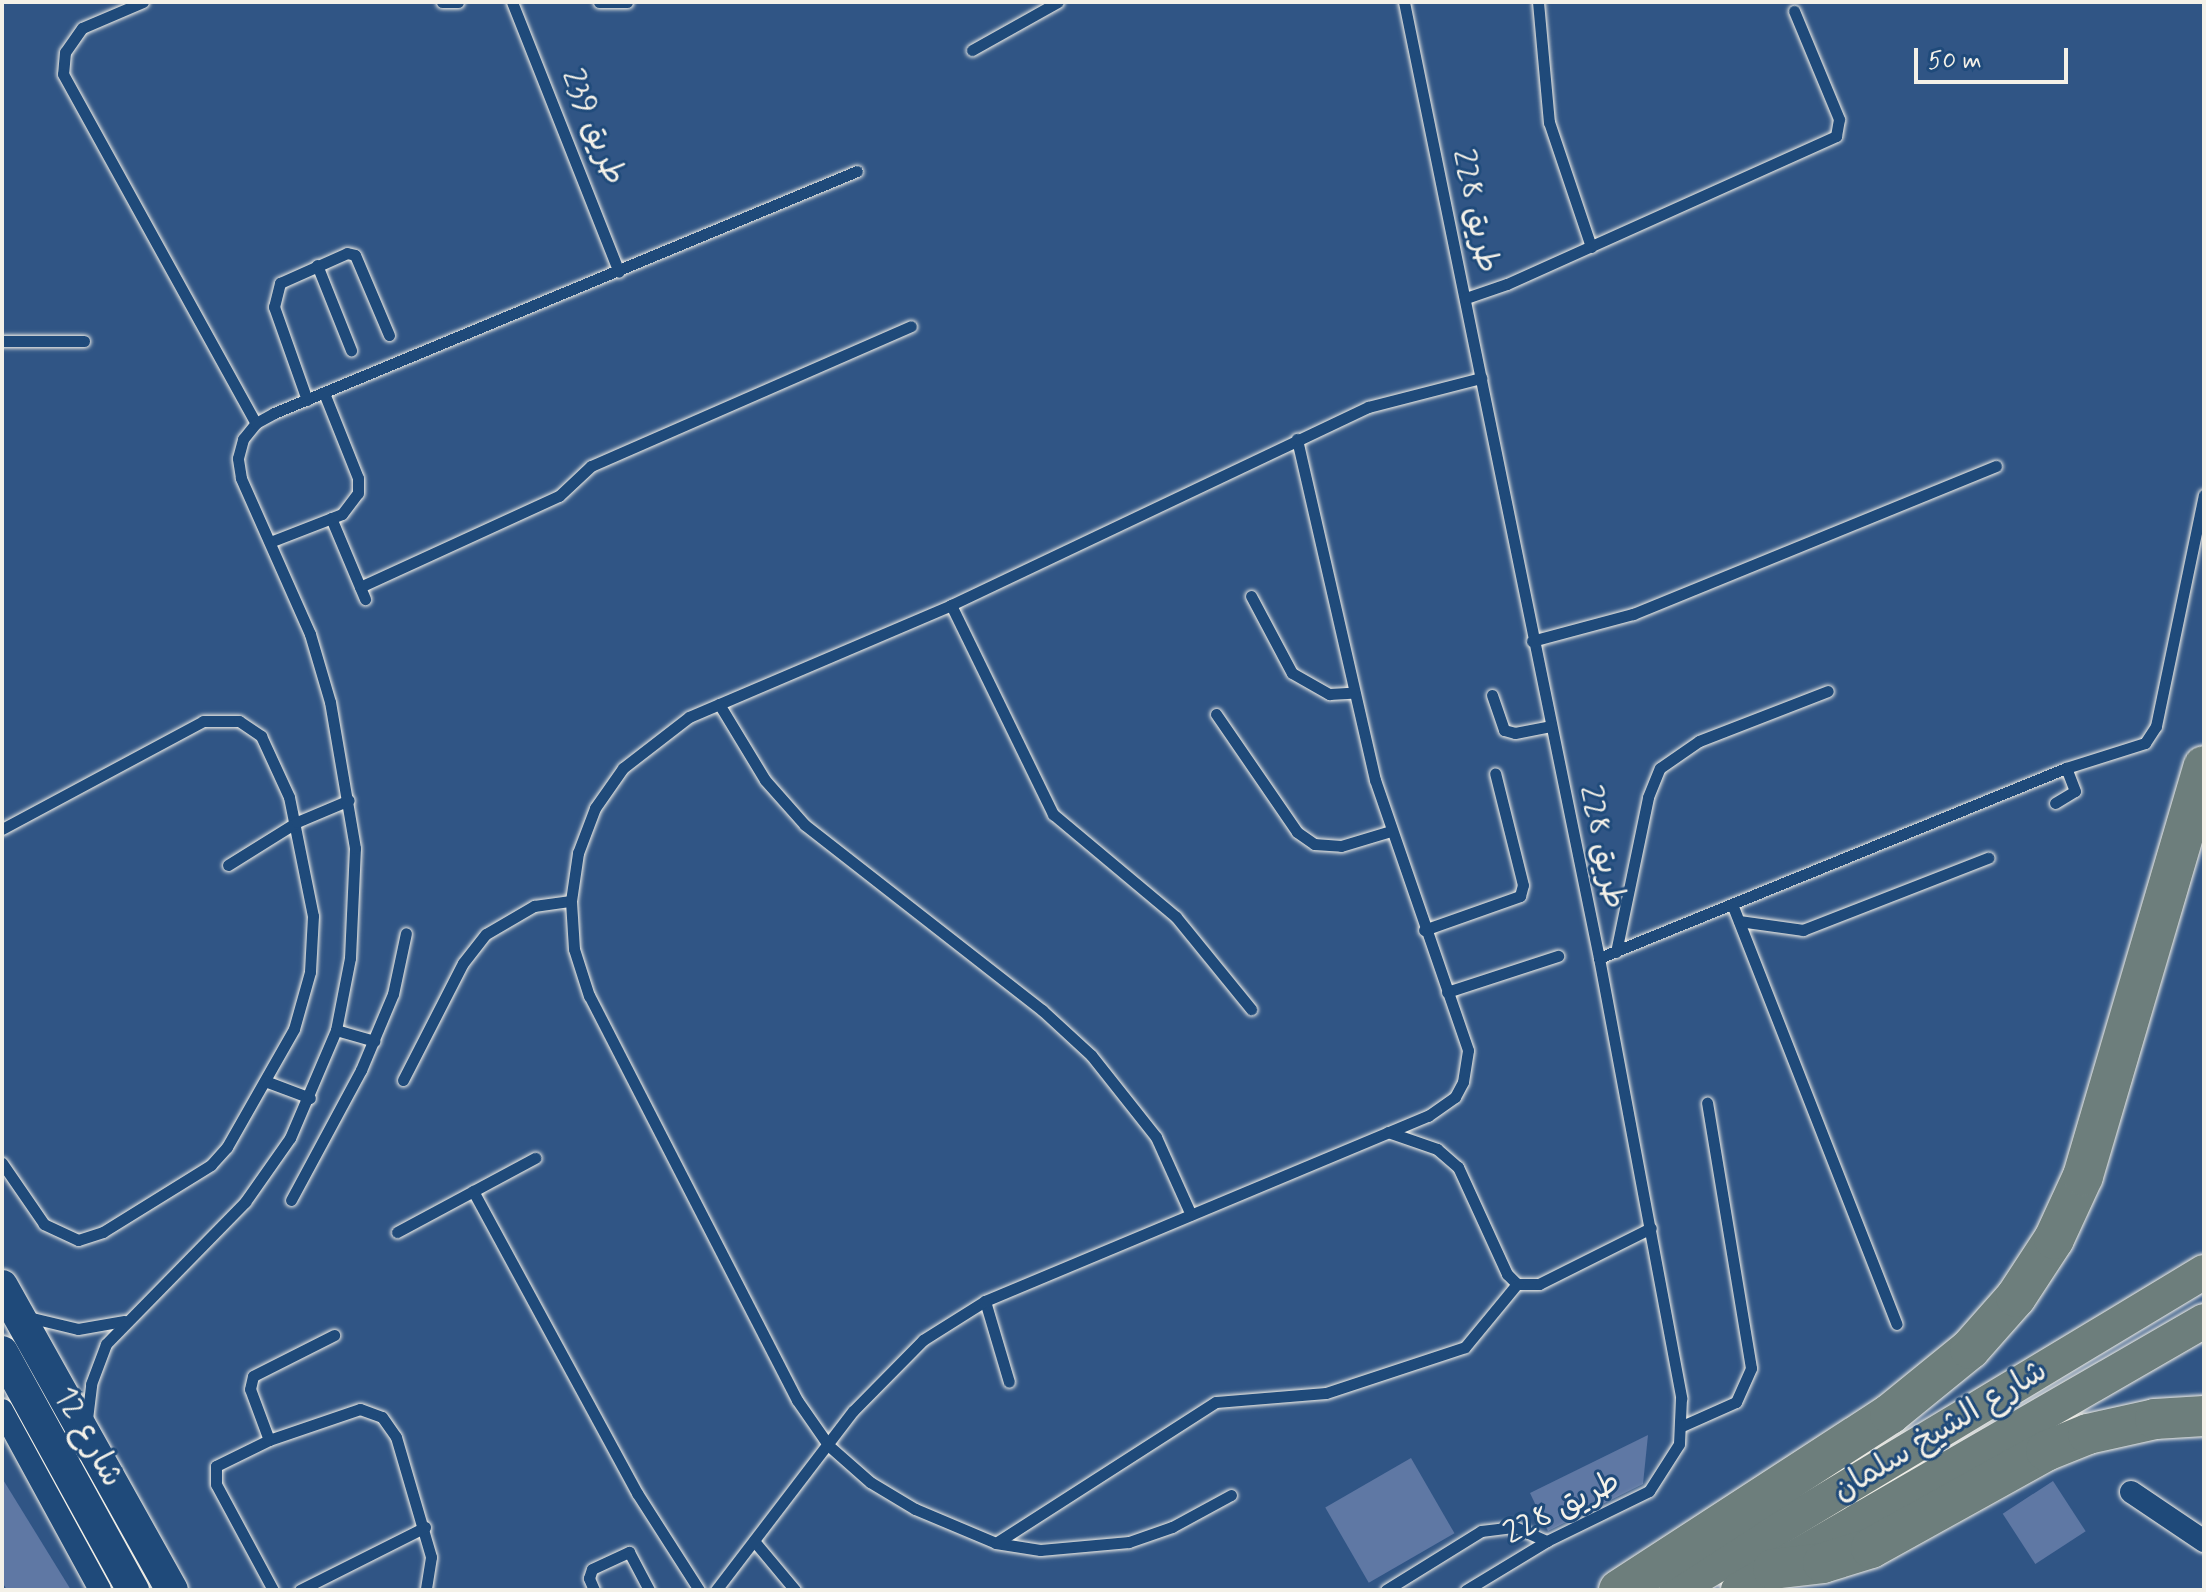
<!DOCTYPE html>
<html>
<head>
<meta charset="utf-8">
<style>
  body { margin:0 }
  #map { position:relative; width:2206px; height:1592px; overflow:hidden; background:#305585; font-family:Mynerve,"Playpen Sans Arabic",sans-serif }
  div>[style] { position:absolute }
  .building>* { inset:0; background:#5f78a4; transform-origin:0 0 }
  .roads { filter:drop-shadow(0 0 2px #f4f1e8) drop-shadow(0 0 2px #f4f1e8) }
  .lane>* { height:11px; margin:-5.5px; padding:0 5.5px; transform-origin:5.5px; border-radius:5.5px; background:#1f4a7a }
  .street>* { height:22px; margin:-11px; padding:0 11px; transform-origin:11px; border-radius:11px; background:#1f4a7a }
  .secondary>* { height:32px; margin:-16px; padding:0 16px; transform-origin:16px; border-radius:16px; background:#1f4a7a }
  .primary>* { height:34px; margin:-17px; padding:0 17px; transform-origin:17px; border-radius:17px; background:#6d7e7c }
  .highway>* { height:40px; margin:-20px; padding:0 20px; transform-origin:20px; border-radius:20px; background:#6d7e7c }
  span { translate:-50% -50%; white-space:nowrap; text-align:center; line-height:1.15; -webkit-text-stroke:6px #1f4a7a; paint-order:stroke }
  .street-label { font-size:32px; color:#f4f1e8 }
  .frame { position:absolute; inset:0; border:4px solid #f4f1e8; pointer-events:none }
  .scale { position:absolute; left:1914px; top:48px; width:154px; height:36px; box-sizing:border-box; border:4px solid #f4f1e8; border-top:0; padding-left:10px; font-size:24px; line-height:28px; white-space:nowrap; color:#f4f1e8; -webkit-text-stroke:6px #1f4a7a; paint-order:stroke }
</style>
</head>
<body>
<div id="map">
  <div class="building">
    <div style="clip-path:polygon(1648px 1435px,1643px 1484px,1548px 1531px,1530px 1493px)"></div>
    <div style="left:1411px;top:1458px;width:87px;height:99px;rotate:60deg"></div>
    <div style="clip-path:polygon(2px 1478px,71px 1590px,7px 1590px,2px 1582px)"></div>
    <div style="left:2053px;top:1481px;width:60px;height:60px;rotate:57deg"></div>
  </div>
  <div class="roads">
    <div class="lane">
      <div style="left:143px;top:2px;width:66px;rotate:156.9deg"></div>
      <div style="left:82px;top:28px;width:29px;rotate:125deg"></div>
      <div style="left:65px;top:52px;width:22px;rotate:95deg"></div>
      <div style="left:63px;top:74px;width:399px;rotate:61.1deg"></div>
      <div style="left:442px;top:2px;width:16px"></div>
      <div style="left:512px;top:2px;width:290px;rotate:68.4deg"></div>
      <div style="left:599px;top:2px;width:28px"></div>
      <div style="left:1404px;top:2px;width:976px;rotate:78.47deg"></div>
      <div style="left:1599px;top:958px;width:448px;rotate:79.4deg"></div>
      <div style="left:1681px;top:1398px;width:46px;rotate:92.5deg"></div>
      <div style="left:1679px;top:1444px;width:56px;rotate:122.6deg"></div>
      <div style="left:1649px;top:1491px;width:114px;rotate:153.9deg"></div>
      <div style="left:1547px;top:1541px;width:95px;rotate:148.8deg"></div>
      <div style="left:1538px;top:2px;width:121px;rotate:84.8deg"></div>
      <div style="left:1549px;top:122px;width:132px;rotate:71.4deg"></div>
      <div style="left:972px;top:50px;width:98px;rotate:-29.2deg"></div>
      <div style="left:317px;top:265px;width:92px;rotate:68.2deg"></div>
      <div style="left:1466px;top:298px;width:43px;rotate:-18.9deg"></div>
      <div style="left:1507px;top:284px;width:361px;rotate:-24.2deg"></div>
      <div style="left:1836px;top:136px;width:17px;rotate:-80deg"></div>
      <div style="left:1839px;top:119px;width:117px;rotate:-112.6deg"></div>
      <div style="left:2px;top:341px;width:82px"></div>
      <div style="left:307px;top:400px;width:99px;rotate:-109.5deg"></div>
      <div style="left:274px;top:307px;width:25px;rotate:-76deg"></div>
      <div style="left:280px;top:283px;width:73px;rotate:-24.1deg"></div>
      <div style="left:347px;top:253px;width:8px;rotate:14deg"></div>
      <div style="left:355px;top:255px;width:87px;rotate:67deg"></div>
      <div style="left:331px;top:518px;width:88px;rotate:67.2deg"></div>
      <div style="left:270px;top:542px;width:77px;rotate:-21.3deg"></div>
      <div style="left:342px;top:514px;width:26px;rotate:-53deg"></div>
      <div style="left:358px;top:493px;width:15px;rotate:-90deg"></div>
      <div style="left:358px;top:478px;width:92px;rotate:-111.8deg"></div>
      <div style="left:360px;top:587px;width:219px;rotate:-24.6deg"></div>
      <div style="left:559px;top:496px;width:44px;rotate:-43.2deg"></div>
      <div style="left:591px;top:466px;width:349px;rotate:-23.6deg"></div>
      <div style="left:1251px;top:596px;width:87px;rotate:62deg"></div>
      <div style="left:1292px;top:673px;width:43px;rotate:29.6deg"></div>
      <div style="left:1329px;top:694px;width:22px;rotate:-3deg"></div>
      <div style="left:951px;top:605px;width:233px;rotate:64deg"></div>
      <div style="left:1053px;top:814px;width:160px;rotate:39.9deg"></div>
      <div style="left:1176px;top:917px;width:119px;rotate:50.8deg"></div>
      <div style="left:1532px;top:641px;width:105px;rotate:-15deg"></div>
      <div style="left:1633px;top:614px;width:392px;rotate:-22.2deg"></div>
      <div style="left:1492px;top:695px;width:37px;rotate:71deg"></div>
      <div style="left:1504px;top:730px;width:11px;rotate:15deg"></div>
      <div style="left:1515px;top:733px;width:36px;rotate:-11deg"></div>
      <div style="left:719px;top:704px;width:89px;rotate:58.8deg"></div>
      <div style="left:765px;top:780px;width:60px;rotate:48.4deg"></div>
      <div style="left:805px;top:825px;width:301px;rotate:38deg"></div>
      <div style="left:1042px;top:1010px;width:67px;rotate:42.6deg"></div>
      <div style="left:1091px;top:1055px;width:105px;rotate:51.6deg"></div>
      <div style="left:1156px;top:1137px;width:85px;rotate:65.8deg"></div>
      <div style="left:1216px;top:714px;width:143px;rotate:55.5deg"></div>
      <div style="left:1297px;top:832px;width:21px;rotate:35deg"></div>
      <div style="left:1314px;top:844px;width:27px;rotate:4deg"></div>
      <div style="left:1341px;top:846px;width:52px;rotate:-16.7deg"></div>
      <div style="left:2055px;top:803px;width:23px;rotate:-31deg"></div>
      <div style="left:2075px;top:791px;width:25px;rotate:-111deg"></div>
      <div style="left:2px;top:829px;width:228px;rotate:-28.2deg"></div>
      <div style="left:203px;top:721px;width:36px"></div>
      <div style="left:239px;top:721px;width:27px;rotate:34deg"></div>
      <div style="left:261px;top:736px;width:67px;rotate:65.3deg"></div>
      <div style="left:289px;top:797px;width:121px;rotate:78.6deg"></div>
      <div style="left:313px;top:916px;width:56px;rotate:93.1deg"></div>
      <div style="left:310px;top:972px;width:59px;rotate:105.7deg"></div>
      <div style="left:294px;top:1029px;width:136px;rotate:119.6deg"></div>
      <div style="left:227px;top:1147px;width:24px;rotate:132deg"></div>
      <div style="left:211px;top:1165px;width:127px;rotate:148.2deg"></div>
      <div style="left:103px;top:1232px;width:26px;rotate:162deg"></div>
      <div style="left:78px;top:1240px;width:38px;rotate:-155deg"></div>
      <div style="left:44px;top:1224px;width:74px;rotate:-124.5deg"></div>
      <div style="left:228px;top:865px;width:81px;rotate:-31.9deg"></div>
      <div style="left:297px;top:822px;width:56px;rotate:-22.9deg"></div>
      <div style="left:1732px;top:904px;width:451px;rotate:68.6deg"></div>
      <div style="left:1739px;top:921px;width:65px;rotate:8deg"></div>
      <div style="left:1803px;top:930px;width:199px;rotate:-21.3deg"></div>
      <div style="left:1424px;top:930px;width:102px;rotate:-19.5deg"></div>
      <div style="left:1520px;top:896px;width:11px;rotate:-75deg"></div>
      <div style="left:1523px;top:885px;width:115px;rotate:-104deg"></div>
      <div style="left:1616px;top:952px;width:158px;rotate:-78.3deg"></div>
      <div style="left:1648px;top:797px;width:31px;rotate:-68deg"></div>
      <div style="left:1660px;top:768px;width:47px;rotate:-34.7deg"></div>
      <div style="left:1699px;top:741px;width:138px;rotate:-21.2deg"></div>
      <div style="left:1599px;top:958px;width:504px;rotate:-22.14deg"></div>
      <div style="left:2066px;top:768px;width:83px;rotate:-17.6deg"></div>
      <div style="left:2145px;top:743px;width:20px;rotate:-57deg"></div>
      <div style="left:2156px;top:726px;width:236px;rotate:-78.3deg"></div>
      <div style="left:1447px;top:992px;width:117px;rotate:-18deg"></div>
      <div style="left:336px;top:1030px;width:40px;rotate:16deg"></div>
      <div style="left:403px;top:1080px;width:131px;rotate:-62.9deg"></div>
      <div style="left:463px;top:963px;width:37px;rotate:-52deg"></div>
      <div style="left:486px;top:934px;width:56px;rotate:-30.3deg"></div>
      <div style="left:534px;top:906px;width:37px;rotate:-8deg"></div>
      <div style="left:265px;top:1081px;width:48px;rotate:20.7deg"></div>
      <div style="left:1388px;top:1132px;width:52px;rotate:19.1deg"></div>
      <div style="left:1437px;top:1149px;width:28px;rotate:41deg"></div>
      <div style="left:1458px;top:1167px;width:118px;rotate:65.4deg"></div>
      <div style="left:1507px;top:1274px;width:14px;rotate:45deg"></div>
      <div style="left:1517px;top:1284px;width:22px"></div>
      <div style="left:1539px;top:1284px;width:125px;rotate:-26.6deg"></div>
      <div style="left:473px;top:1191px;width:344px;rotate:61.5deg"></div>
      <div style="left:637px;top:1493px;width:115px;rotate:57.4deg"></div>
      <div style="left:291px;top:1200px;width:148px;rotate:-61.7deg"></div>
      <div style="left:361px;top:1070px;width:82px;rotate:-67.2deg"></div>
      <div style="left:393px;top:994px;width:62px;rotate:-78deg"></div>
      <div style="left:397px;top:1232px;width:157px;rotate:-28.2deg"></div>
      <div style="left:985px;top:1301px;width:84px;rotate:73.5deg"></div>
      <div style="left:28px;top:1317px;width:51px;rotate:13.5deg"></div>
      <div style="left:78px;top:1329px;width:47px;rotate:-9.9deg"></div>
      <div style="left:87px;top:1419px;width:35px;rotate:-83deg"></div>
      <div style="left:91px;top:1384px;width:43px;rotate:-69.4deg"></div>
      <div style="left:106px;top:1344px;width:199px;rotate:-45.6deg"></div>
      <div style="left:245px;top:1202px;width:78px;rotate:-54.9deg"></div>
      <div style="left:290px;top:1138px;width:117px;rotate:-66.9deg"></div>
      <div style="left:336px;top:1030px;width:73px;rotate:-79deg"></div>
      <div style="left:350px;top:958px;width:110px;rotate:-87.4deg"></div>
      <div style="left:355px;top:848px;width:148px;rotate:-99.7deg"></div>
      <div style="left:330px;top:702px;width:71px;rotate:-106.4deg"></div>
      <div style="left:310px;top:634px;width:171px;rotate:-113.9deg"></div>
      <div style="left:241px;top:478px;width:20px;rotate:-99deg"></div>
      <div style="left:238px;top:458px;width:20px;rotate:-75deg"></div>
      <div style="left:243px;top:439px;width:21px;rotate:-51deg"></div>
      <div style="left:256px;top:423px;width:21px;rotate:-29deg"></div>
      <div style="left:274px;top:413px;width:631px;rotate:-22.54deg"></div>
      <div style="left:1682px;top:1426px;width:59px;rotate:-24deg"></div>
      <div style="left:1736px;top:1402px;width:37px;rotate:-66deg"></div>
      <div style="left:1751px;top:1368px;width:269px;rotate:-99.4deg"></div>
      <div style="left:269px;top:1440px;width:54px;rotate:-110.4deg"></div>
      <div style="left:250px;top:1389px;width:13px;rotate:-77deg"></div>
      <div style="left:253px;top:1376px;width:91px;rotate:-26.8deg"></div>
      <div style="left:1231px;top:1495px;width:67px;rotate:151.5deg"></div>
      <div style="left:1172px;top:1527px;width:46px;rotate:160.8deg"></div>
      <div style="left:1129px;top:1542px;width:89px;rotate:174.9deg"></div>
      <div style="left:1040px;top:1550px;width:45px;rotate:-171deg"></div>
      <div style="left:996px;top:1543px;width:88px;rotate:-157.2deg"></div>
      <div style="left:915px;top:1509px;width:52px;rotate:-149deg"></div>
      <div style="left:870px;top:1482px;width:55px;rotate:-138.7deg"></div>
      <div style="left:829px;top:1446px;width:56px;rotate:-124.8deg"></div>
      <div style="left:797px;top:1400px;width:454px;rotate:-117.2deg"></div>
      <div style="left:589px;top:996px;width:49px;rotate:-107.7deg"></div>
      <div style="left:574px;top:949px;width:48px;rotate:-93.6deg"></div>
      <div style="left:571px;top:901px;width:49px;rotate:-81.7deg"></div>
      <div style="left:578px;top:853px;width:48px;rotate:-69.3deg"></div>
      <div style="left:595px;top:808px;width:49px;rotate:-55deg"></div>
      <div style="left:623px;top:768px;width:83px;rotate:-37.7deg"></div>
      <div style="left:689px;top:717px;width:285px;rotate:-23.1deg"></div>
      <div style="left:951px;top:605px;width:462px;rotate:-25.4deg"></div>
      <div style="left:1368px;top:407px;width:117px;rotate:-14.4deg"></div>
      <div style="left:754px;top:1541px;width:64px;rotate:50.1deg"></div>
      <div style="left:996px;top:1543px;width:261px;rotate:-32.7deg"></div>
      <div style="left:1216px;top:1402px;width:110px;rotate:-4.7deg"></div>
      <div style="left:1326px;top:1393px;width:146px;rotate:-18.3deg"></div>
      <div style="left:1465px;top:1347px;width:82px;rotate:-50.5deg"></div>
      <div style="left:273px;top:1590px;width:120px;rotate:-118.3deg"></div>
      <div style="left:216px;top:1484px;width:18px;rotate:-90deg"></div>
      <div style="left:216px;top:1466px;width:59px;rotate:-26.1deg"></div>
      <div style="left:269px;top:1440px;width:96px;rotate:-18.8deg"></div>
      <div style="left:360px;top:1409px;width:23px;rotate:20deg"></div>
      <div style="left:382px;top:1417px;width:24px;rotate:55deg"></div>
      <div style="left:396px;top:1437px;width:125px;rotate:73.7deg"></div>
      <div style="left:431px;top:1557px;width:33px;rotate:99deg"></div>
      <div style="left:300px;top:1590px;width:140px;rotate:-26.7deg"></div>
      <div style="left:594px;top:1590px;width:13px;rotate:-113deg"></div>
      <div style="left:589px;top:1578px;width:9px;rotate:-72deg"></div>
      <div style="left:592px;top:1569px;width:41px;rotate:-24.7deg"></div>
      <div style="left:629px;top:1552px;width:43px;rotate:62.2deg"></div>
      <div style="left:716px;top:1590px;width:225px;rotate:-52.6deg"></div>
      <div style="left:853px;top:1411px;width:100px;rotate:-45.4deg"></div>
      <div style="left:923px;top:1340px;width:73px;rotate:-32.2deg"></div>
      <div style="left:985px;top:1301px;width:480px;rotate:-22.7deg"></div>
      <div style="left:1428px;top:1116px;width:33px;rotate:-35deg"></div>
      <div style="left:1455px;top:1097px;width:17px;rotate:-62deg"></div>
      <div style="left:1463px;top:1082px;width:32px;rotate:-81deg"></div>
      <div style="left:1468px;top:1050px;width:286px;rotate:-109deg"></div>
      <div style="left:1375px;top:780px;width:350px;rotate:-102.9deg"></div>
      <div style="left:1386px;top:1590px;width:112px;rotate:-31.8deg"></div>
      <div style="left:1481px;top:1531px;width:34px;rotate:-7deg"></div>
      <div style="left:1515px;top:1527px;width:35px;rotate:24deg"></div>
    </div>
    <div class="street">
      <div style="left:2px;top:1410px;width:205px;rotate:61.4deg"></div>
      <div style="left:2131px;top:1492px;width:88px;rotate:33.9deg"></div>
    </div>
    <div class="secondary">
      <div style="left:2px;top:1286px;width:348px;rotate:60.8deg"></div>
      <div style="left:2px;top:1352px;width:272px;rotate:61.2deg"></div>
    </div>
    <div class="primary">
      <div style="left:1676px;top:1590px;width:616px;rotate:-31.06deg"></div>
      <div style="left:1738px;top:1590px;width:538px;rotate:-30deg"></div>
    </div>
    <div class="highway">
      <div style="left:1773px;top:1569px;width:50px;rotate:-6.8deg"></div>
      <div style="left:1823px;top:1563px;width:50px;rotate:-17.4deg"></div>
      <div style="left:1871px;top:1548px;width:200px;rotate:-29deg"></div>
      <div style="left:2046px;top:1451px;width:45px;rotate:-22deg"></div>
      <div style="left:2088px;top:1434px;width:69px;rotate:-12.6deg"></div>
      <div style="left:2155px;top:1419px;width:49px;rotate:-3.5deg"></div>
      <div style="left:1619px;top:1590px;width:323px;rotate:-33deg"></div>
      <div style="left:1890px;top:1414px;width:103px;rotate:-39.1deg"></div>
      <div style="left:1970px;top:1349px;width:69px;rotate:-48.5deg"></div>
      <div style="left:2016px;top:1297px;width:69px;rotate:-56.8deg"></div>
      <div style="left:2054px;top:1239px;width:69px;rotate:-65.3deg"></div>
      <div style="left:2083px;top:1176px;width:427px;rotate:-73.6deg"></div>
    </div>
  </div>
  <div class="street-label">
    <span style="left:593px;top:127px;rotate:68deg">طريق 239</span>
    <span style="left:1475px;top:211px;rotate:78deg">طريق 228</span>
    <span style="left:1602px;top:847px;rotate:78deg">طريق 228</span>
    <span style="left:1940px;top:1431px;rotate:-31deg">شارع الشيخ سلمان</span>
    <span style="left:88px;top:1437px;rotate:61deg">شارع 12</span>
    <span style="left:1562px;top:1508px;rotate:-27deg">طريق 228</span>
  </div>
  <div class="frame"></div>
  <div class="scale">50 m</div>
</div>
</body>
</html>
